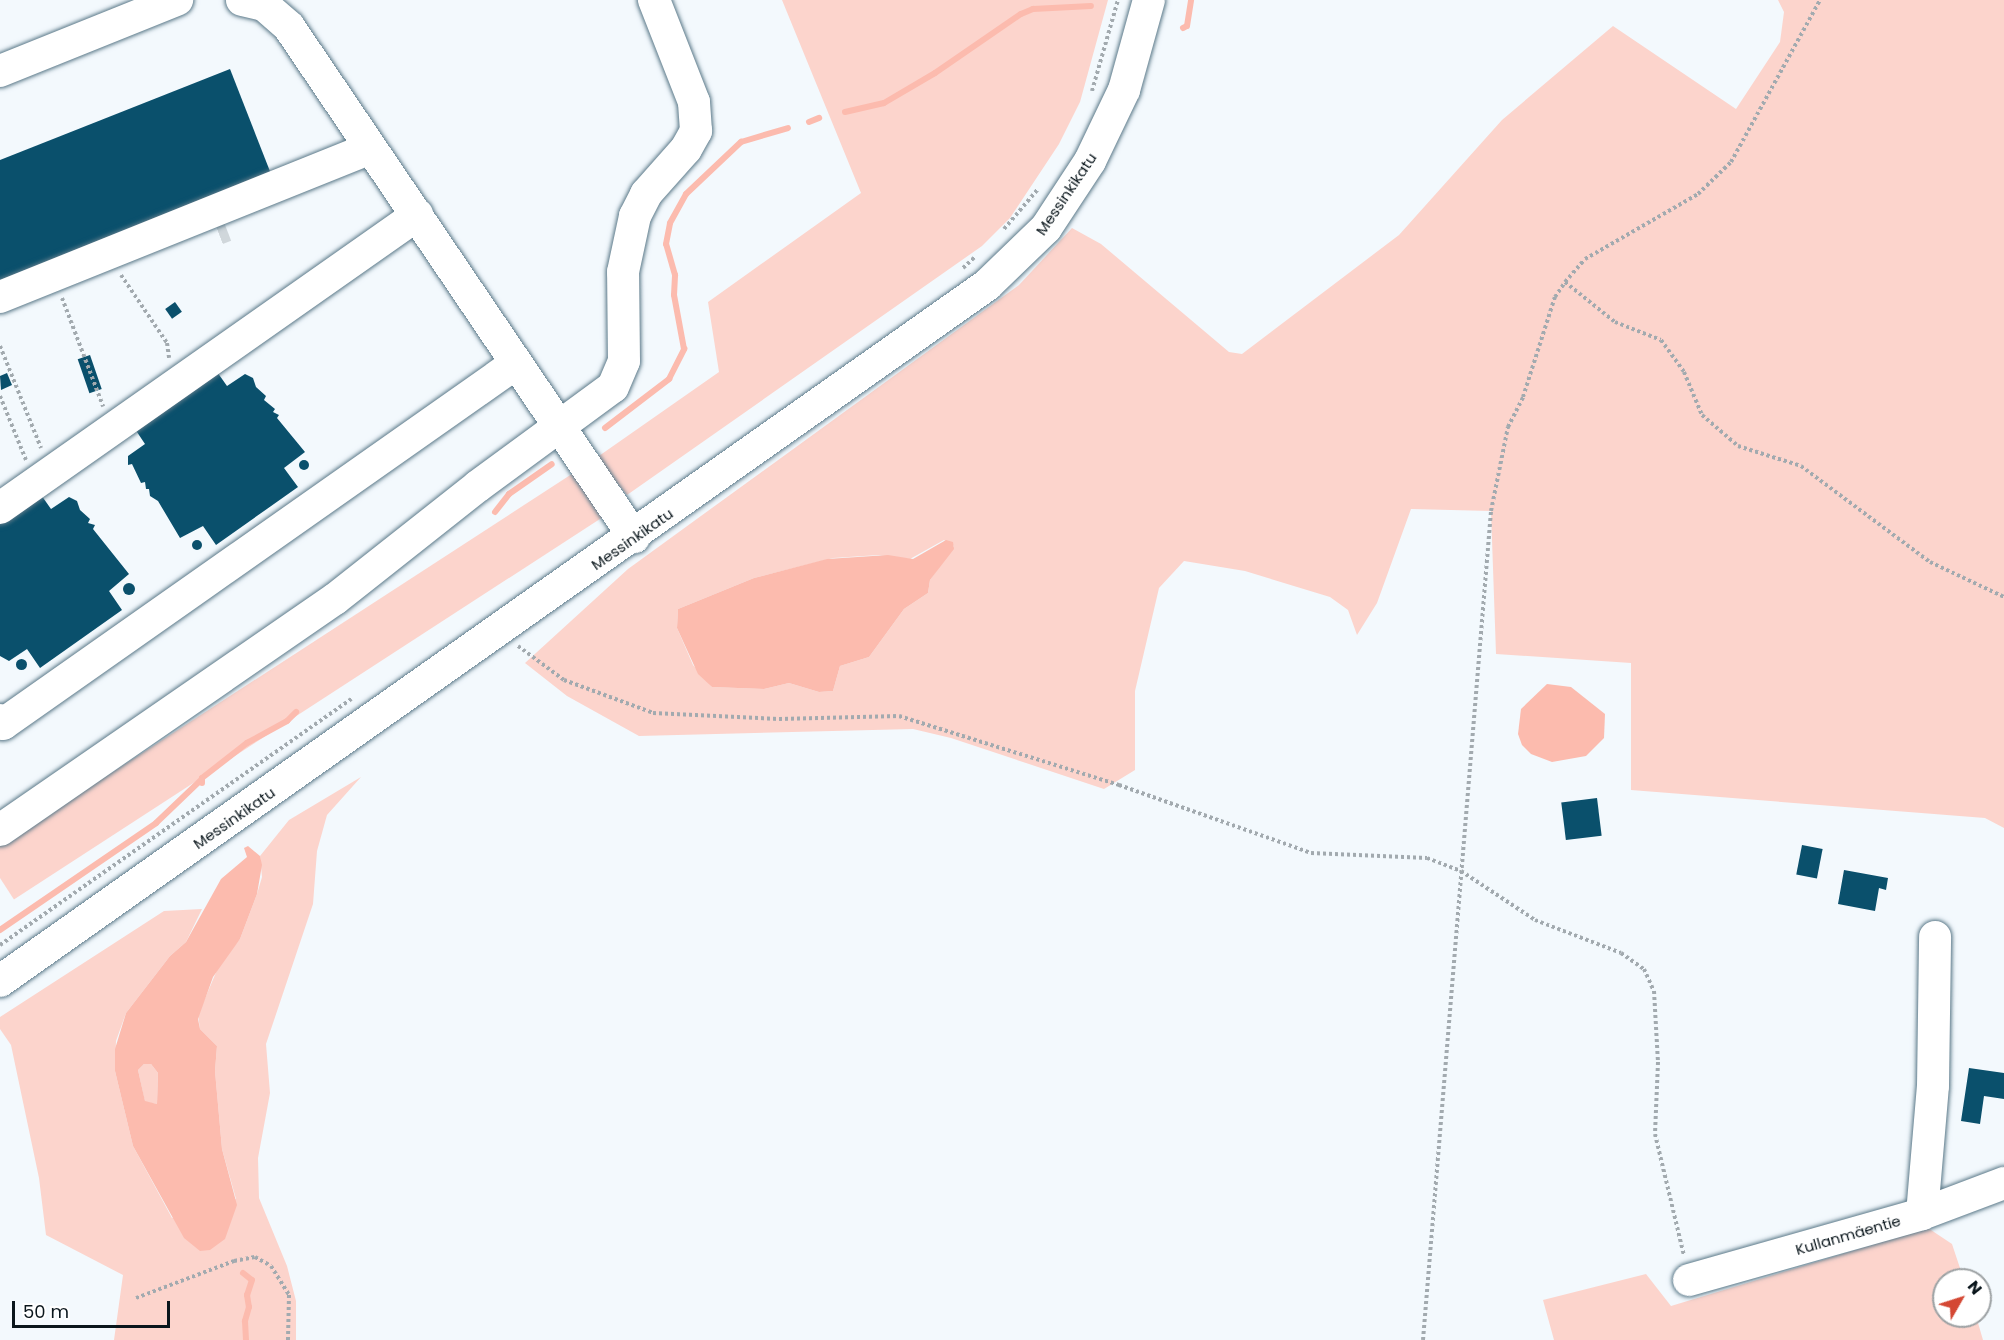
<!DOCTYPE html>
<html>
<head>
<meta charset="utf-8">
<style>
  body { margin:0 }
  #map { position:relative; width:2004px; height:1340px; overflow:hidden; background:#f3f9fd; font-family:Poppins,sans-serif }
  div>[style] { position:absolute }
  .green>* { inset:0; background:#fcd4cc; transform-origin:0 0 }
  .water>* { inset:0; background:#fcbbae }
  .stream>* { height:6px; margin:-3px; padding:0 3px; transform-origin:3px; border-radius:3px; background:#fcbbae }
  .building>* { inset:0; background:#0a506c; transform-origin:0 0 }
  .round { border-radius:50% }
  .minor-tunnel>* { height:32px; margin-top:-16px; transform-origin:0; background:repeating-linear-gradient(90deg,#d0d7db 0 32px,transparent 0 48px) }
  .path>* { height:4px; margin-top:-2px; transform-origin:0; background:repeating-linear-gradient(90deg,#a2aaaf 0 3px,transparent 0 6px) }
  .roads { filter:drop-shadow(0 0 2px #5b7989) drop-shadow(0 0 2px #5b7989) }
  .minor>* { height:32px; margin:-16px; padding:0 16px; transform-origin:16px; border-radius:16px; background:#fff }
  span { translate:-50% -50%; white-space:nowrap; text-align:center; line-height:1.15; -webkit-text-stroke:6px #fff; paint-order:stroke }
  .street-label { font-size:15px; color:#0a161c }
  .north { position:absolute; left:1932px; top:1268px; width:60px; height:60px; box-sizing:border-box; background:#fff; border:2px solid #9da2a4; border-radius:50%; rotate:51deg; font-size:16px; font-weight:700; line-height:24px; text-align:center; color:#0a161c }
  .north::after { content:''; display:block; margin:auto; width:21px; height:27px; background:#d44834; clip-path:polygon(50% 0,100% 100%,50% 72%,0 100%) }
  .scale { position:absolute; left:12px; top:1301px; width:158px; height:27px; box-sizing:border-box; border:3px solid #0a161c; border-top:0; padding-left:8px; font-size:18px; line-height:21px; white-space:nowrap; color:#0a161c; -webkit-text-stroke:4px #fff; paint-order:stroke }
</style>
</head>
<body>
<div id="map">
  <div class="green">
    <div style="clip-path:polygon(782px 0,1108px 0,1080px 102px,1059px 144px,1010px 218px,982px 246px,627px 495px,596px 458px,719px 372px,708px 302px,861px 193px)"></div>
    <div style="clip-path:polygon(evenodd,1778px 0,2004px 0,2004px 828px,1985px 818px,1631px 790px,1631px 663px,1496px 654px,1491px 511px,1411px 509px,1377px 603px,1357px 635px,1348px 610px,1330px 597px,1245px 571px,1184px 561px,1159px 588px,1135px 691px,1135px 770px,1104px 789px,951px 738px,913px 729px,639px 736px,567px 696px,525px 663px,628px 569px,1019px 285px,1072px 228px,1101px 244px,1229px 352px,1242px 354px,1399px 235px,1502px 120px,1613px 26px,1736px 109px,1780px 42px,1784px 12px,1778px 0,944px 540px,954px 546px,930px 580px,928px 593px,904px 609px,869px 657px,840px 666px,833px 691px,819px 692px,789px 683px,764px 689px,712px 687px,693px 665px,677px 628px,678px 609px,754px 578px,833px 558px,879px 555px,910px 559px,944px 540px)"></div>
    <div style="left:578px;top:470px;width:53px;height:707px;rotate:57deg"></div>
    <div style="clip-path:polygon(361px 777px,327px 815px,317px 851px,313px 904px,266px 1044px,270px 1093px,258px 1158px,259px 1198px,287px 1266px,296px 1301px,296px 1340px,114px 1340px,123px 1275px,46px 1235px,39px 1178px,11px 1045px,0 1029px,0 1017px,164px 911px,202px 909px,186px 942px,170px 956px,126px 1013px,116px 1041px,115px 1071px,133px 1146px,172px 1218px,236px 1199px,222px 1149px,215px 1071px,217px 1046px,200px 1029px,198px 1015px,220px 963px,240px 939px,257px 894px,262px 877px,260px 856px,289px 820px)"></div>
    <div style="clip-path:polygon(144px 1064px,151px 1064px,158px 1073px,157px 1104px,145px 1102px,138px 1070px)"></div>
    <div style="clip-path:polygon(1928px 1228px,1952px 1244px,1964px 1280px,1944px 1280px,1944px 1316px,1976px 1316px,1983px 1340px,1554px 1340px,1543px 1300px,1646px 1274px,1671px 1306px)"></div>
  </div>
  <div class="water">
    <div style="clip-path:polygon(946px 540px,953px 542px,954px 549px,930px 580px,928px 593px,904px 609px,869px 657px,840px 666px,833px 691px,819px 692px,789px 683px,764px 689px,712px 687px,698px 674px,677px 628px,678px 609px,754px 578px,827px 559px,888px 555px,913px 559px)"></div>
    <div style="clip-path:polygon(1547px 684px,1571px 687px,1605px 714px,1604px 738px,1586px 756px,1552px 762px,1531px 754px,1522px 745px,1518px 734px,1521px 709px)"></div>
    <div style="clip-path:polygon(evenodd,248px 846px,260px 856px,262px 865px,257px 894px,240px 939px,213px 977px,198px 1019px,200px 1029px,217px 1046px,215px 1071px,222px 1149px,237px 1205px,225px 1239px,210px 1250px,200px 1251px,184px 1238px,133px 1146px,115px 1071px,115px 1049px,126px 1013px,170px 956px,186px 942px,221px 879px,247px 857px,244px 848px,248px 846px,144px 1064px,151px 1064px,158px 1073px,157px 1104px,145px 1101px,138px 1070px,144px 1064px)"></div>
  </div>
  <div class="stream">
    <div style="left:1183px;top:28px;width:4px;rotate:-27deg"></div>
    <div style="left:1187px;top:26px;width:26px;rotate:-81deg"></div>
    <div style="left:845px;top:112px;width:40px;rotate:-13deg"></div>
    <div style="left:884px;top:103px;width:59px;rotate:-30.5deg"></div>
    <div style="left:935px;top:73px;width:104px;rotate:-34.5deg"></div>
    <div style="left:1021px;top:14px;width:13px;rotate:-23deg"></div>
    <div style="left:1033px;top:9px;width:58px;rotate:-3deg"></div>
    <div style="left:809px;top:122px;width:11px;rotate:-22deg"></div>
    <div style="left:605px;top:428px;width:81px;rotate:-37.4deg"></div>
    <div style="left:669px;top:379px;width:34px;rotate:-63deg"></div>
    <div style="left:684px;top:349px;width:55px;rotate:-100.5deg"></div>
    <div style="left:674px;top:295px;width:20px;rotate:-87deg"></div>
    <div style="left:675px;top:275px;width:32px;rotate:-106deg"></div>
    <div style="left:666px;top:244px;width:21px;rotate:-79deg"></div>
    <div style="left:670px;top:223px;width:33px;rotate:-61deg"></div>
    <div style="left:686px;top:194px;width:76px;rotate:-43.4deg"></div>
    <div style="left:741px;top:142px;width:49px;rotate:-16.6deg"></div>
    <div style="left:495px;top:512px;width:23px;rotate:-52deg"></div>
    <div style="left:509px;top:494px;width:52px;rotate:-34.9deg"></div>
    <div style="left:202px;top:783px;width:5px;rotate:-90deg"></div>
    <div style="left:202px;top:778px;width:57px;rotate:-37.9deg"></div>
    <div style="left:247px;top:743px;width:46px;rotate:-28.8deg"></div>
    <div style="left:287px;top:721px;width:13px;rotate:-45deg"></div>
    <div style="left:0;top:930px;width:189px;rotate:-34.4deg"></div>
    <div style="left:156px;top:823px;width:62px;rotate:-43.7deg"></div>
    <div style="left:243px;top:1273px;width:11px;rotate:38deg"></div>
    <div style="left:252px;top:1280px;width:16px;rotate:108deg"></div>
    <div style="left:247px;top:1295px;width:12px;rotate:81deg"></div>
    <div style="left:249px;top:1307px;width:15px;rotate:106deg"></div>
    <div style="left:245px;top:1321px;width:19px;rotate:87deg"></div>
  </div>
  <div class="building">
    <div style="clip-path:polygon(230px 69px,273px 179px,0 287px,0 160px)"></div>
    <div style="left:175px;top:302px;width:12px;height:12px;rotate:55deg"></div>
    <div style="left:90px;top:355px;width:36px;height:13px;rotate:71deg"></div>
    <div style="clip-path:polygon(215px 369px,227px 386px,245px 374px,253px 378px,256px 387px,266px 396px,264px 400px,275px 409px,273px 412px,279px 415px,277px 418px,305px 452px,284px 468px,298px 487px,216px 545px,203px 526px,180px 538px,158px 501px,150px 496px,149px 489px,146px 489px,145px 482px,141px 483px,132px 464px,128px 465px,128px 456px,145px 444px,133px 426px)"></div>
    <div style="clip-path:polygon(7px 373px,12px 385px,1px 390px,0 376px)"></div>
    <div class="round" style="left:299px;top:460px;width:10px;height:10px"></div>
    <div style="clip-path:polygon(39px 492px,51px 509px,69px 497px,77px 501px,80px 510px,90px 519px,88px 523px,95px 525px,93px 529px,129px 574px,109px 591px,122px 610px,40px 668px,27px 649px,9px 661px,0 656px,0 519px)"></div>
    <div class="round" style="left:192px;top:540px;width:10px;height:10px"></div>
    <div class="round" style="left:123px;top:583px;width:12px;height:12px"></div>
    <div class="round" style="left:15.5px;top:658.5px;width:11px;height:11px"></div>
    <div style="left:1597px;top:798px;width:38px;height:36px;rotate:83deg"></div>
    <div style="left:1802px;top:845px;width:21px;height:30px;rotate:11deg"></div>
    <div style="clip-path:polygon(1844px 870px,1888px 878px,1886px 890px,1879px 888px,1875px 911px,1838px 904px)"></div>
    <div style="clip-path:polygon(1969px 1068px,2004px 1073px,2004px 1099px,1984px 1096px,1980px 1124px,1961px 1121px)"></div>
  </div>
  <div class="minor-tunnel">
    <div style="left:217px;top:229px;width:9px;rotate:-21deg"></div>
  </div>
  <div class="path">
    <div style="left:1092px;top:91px;width:95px;rotate:-74.1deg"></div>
    <div style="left:1004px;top:229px;width:52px;rotate:-49.6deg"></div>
    <div style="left:963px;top:268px;width:16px;rotate:-43deg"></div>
    <div style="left:121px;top:275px;width:82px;rotate:55.9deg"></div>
    <div style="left:167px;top:343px;width:15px;rotate:82deg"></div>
    <div style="left:1565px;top:282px;width:64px;rotate:38.7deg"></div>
    <div style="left:1615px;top:322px;width:49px;rotate:21.4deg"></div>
    <div style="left:1661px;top:340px;width:39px;rotate:54deg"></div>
    <div style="left:1684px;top:372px;width:47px;rotate:67.3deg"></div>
    <div style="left:1702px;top:415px;width:48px;rotate:40.7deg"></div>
    <div style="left:1738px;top:446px;width:66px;rotate:17.6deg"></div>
    <div style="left:1801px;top:466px;width:161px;rotate:36.7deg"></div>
    <div style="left:1930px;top:562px;width:82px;rotate:25.3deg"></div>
    <div style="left:62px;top:298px;width:116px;rotate:69.2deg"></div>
    <div style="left:0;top:346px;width:110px;rotate:68.1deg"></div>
    <div style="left:0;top:396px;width:69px;rotate:67.9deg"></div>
    <div style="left:518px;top:646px;width:57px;rotate:36.5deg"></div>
    <div style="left:564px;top:680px;width:95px;rotate:20.3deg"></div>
    <div style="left:653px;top:713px;width:126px;rotate:2.7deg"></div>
    <div style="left:779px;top:719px;width:120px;rotate:-1.4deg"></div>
    <div style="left:899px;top:716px;width:231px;rotate:17.4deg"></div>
    <div style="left:1119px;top:785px;width:204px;rotate:19.5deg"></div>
    <div style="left:1311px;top:853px;width:116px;rotate:2.5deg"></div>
    <div style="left:1427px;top:858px;width:36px;rotate:21deg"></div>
    <div style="left:1461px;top:871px;width:89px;rotate:33.5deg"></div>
    <div style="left:1535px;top:920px;width:92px;rotate:21deg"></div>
    <div style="left:1621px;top:953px;width:28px;rotate:35deg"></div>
    <div style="left:1644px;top:969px;width:24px;rotate:66deg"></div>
    <div style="left:1654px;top:991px;width:71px;rotate:86.8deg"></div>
    <div style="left:1658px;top:1062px;width:72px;rotate:92.4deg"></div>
    <div style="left:1655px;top:1134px;width:125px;rotate:76.6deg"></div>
    <div style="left:0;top:945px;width:429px;rotate:-35deg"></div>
    <div style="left:136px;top:1298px;width:105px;rotate:-20.7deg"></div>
    <div style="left:234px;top:1261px;width:21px;rotate:-11deg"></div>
    <div style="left:255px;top:1257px;width:18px;rotate:29deg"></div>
    <div style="left:271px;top:1266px;width:34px;rotate:58deg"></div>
    <div style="left:289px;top:1295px;width:45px;rotate:91.3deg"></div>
    <div style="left:1423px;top:1340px;width:832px;rotate:-85.31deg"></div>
    <div style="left:1491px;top:511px;width:86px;rotate:-78.6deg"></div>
    <div style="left:1508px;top:427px;width:34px;rotate:-63deg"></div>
    <div style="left:1523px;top:397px;width:105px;rotate:-72.3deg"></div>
    <div style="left:1555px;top:297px;width:18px;rotate:-56deg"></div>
    <div style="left:1565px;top:282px;width:30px;rotate:-49deg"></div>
    <div style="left:1585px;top:259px;width:130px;rotate:-29.9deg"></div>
    <div style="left:1698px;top:194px;width:46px;rotate:-44.1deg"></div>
    <div style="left:1731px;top:162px;width:185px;rotate:-61.2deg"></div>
  </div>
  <div class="roads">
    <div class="minor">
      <div style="left:242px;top:0;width:23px;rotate:13deg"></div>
      <div style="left:264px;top:5px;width:33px;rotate:41deg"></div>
      <div style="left:289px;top:27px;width:616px;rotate:55.92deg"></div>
      <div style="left:0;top:71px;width:191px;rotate:-21.9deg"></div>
      <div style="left:0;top:297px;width:398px;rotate:-21.9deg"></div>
      <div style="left:0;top:508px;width:510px;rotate:-35.09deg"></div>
      <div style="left:0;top:720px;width:5px;rotate:53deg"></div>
      <div style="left:3px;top:724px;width:626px;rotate:-35.11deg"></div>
      <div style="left:0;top:830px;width:407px;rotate:-34.6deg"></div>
      <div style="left:335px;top:599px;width:182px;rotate:-38.3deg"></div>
      <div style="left:478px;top:486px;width:167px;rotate:-36.3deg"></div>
      <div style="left:613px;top:387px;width:28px;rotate:-67deg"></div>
      <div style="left:624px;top:361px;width:89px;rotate:-90.6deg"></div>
      <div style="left:623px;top:272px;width:57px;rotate:-77.9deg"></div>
      <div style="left:635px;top:216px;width:25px;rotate:-63deg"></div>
      <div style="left:646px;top:194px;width:60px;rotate:-48.4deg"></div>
      <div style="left:686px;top:149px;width:21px;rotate:-61deg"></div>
      <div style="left:696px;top:131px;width:29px;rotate:-94deg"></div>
      <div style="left:694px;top:102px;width:110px;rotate:-111.4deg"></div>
      <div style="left:0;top:981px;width:1208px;rotate:-35.19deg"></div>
      <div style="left:987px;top:285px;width:82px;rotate:-44deg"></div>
      <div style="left:1046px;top:228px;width:80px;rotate:-56.7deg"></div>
      <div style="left:1090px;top:161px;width:79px;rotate:-64.4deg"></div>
      <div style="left:1124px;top:90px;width:93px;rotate:-74.5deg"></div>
      <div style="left:1922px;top:1214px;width:128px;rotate:-85.1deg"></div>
      <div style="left:1933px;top:1086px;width:149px;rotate:-89.2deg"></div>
      <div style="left:1689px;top:1280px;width:242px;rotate:-15.8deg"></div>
      <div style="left:1922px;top:1214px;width:88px;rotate:-20.7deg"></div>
    </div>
  </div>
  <div class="street-label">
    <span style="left:1066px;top:194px;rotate:-56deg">Messinkikatu</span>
    <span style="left:632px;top:539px;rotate:-35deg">Messinkikatu</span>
    <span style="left:234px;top:818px;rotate:-35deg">Messinkikatu</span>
    <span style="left:1848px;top:1235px;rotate:-16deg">Kullanmäentie</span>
  </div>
  <div class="north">N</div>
  <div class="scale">50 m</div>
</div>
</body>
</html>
